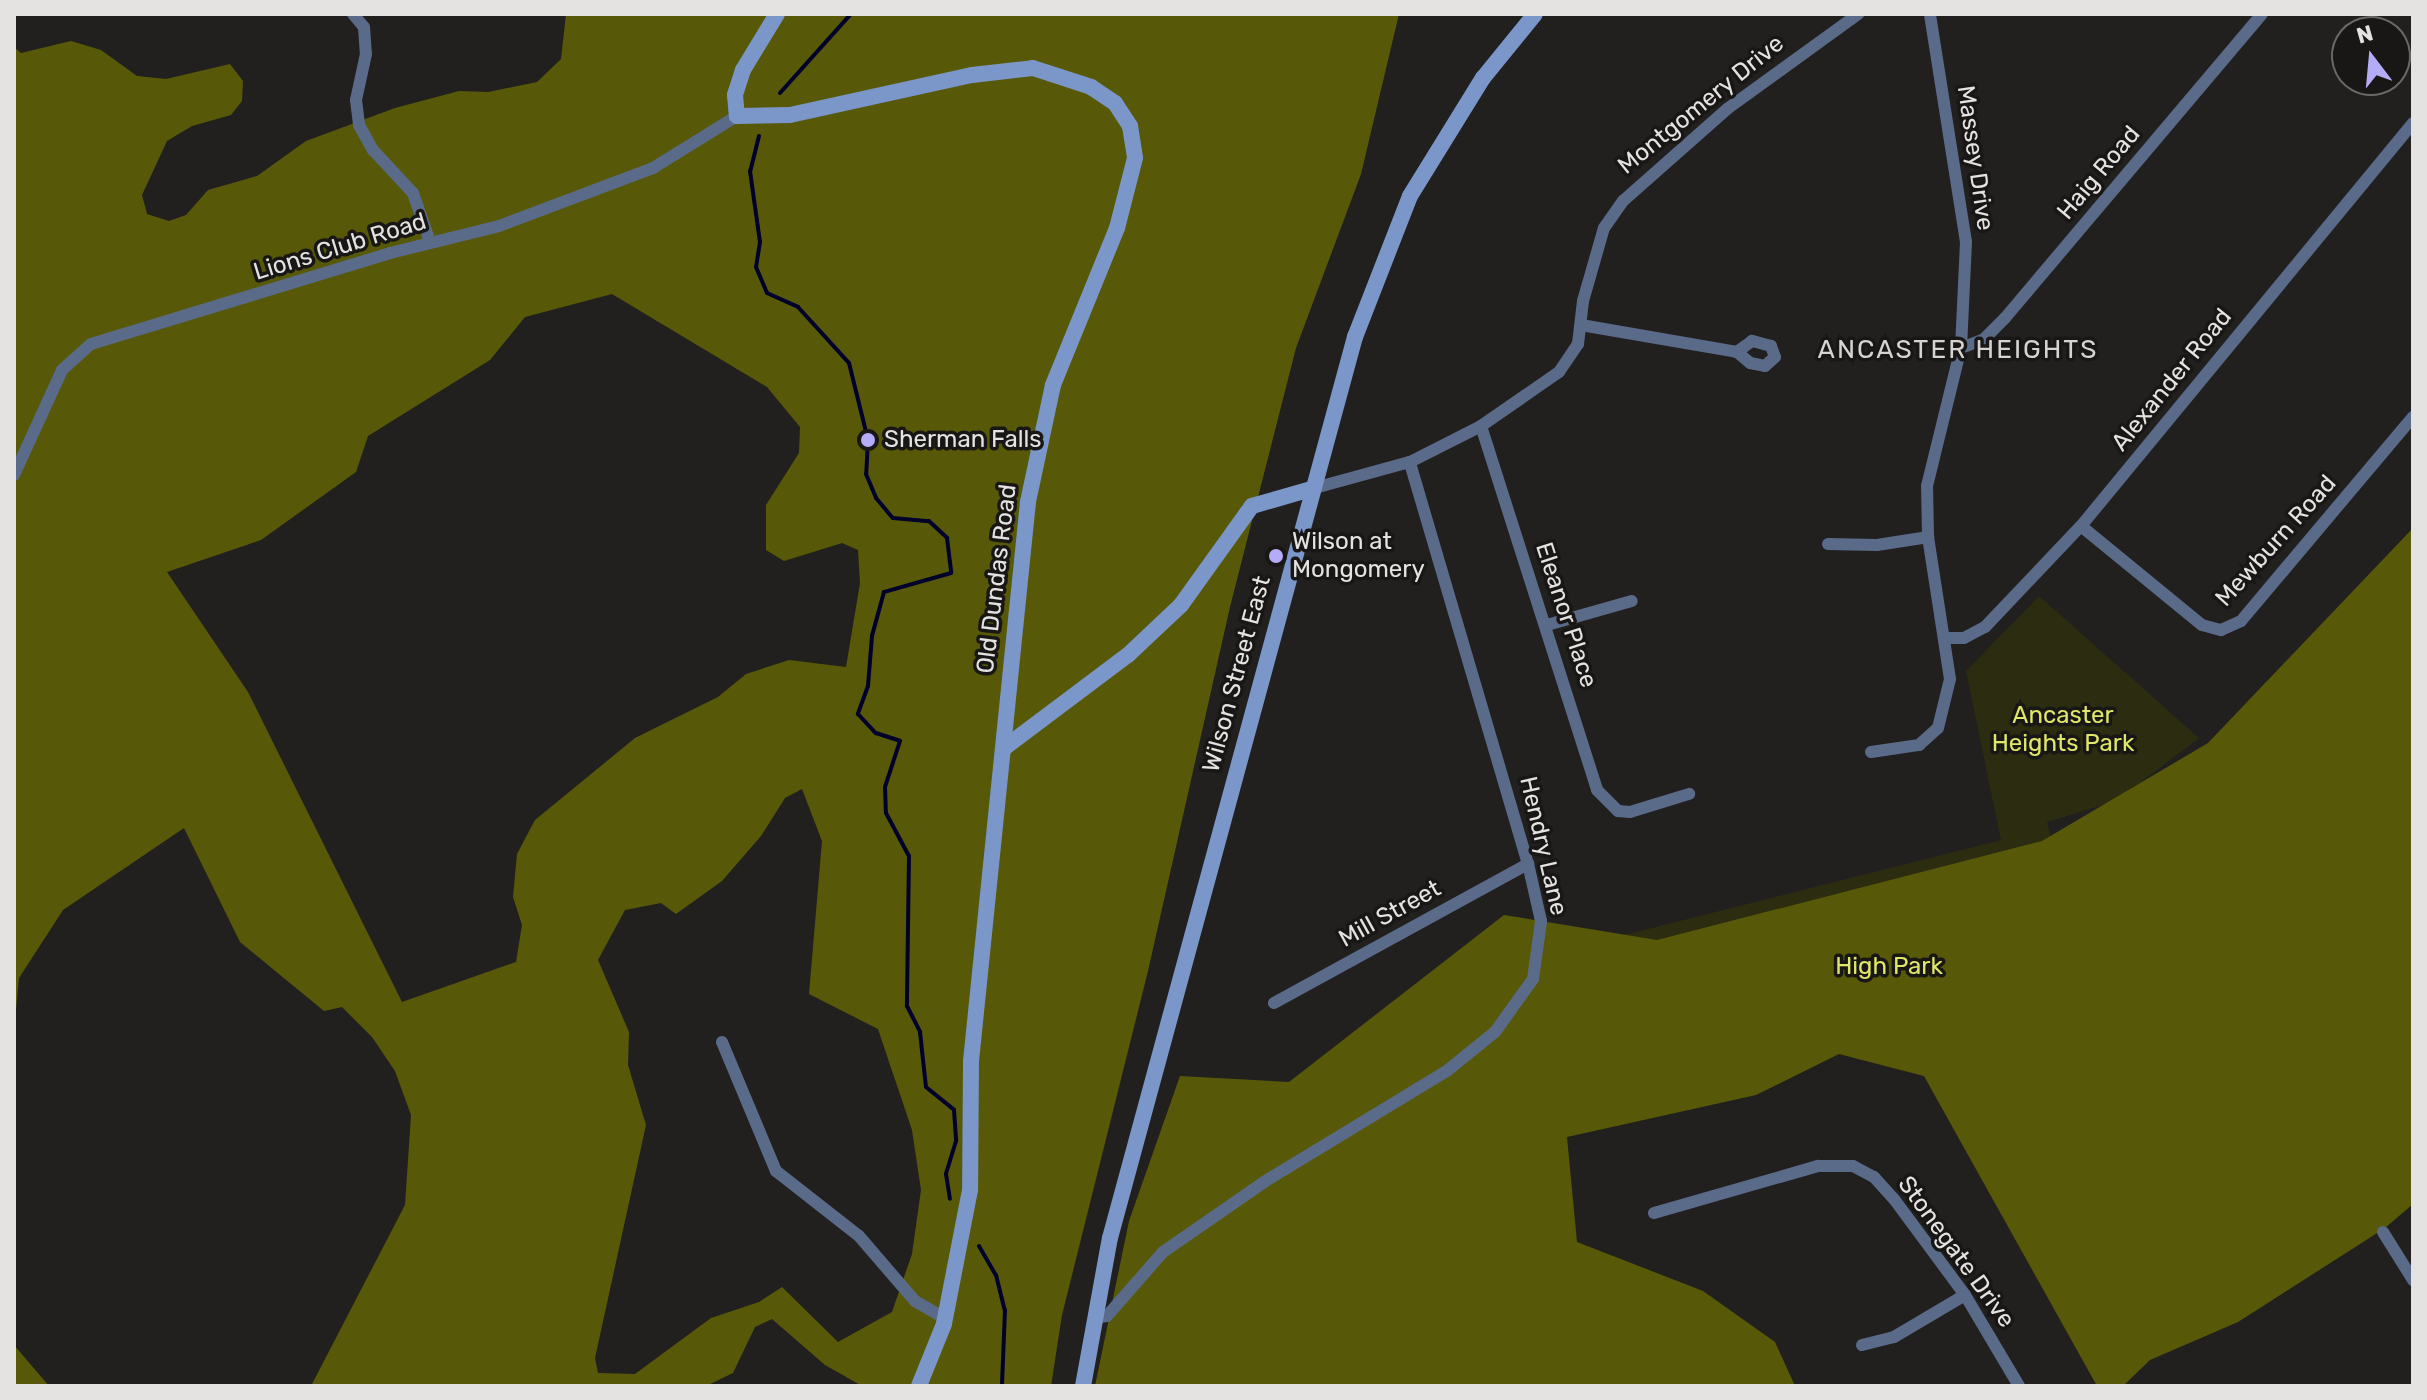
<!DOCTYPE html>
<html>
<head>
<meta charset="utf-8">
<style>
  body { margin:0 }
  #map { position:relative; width:2427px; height:1400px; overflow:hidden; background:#22201f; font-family:Rubik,sans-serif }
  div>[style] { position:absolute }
  .green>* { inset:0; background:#2b2c10 }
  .forest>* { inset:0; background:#575908 }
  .stream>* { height:4px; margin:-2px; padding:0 2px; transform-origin:2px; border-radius:2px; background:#00002b }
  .street>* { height:12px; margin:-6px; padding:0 6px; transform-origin:6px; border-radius:6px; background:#5a6b8a }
  .secondary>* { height:16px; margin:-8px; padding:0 8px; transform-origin:8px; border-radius:8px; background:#7b96c8 }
  .dots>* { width:22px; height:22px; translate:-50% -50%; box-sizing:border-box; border:4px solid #191715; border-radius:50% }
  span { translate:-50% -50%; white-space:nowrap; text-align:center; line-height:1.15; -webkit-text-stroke:7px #191715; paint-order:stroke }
  .street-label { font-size:24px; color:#e5e3e2 }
  .poi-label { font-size:24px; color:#e5e3e2 }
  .left { translate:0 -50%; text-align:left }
  .park-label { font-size:24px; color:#e0e668 }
  .neighbourhood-label { font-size:26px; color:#d6d3d1; letter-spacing:2px }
  .frame { position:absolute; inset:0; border:16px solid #e5e3e2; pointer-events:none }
  .north { position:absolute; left:2331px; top:16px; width:80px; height:80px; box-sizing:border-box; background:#191715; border:2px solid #6b6967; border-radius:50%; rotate:344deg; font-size:22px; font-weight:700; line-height:32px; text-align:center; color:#e5e3e2 }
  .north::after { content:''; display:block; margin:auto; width:28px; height:36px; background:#b5acf8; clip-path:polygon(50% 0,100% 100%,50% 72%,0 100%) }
</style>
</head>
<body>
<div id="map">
  <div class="green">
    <div style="clip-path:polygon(2039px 596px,2199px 738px,2116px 801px,2047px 822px,2068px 905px,1924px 1076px,1839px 1054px,1553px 953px,2001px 840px,1966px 671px)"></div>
  </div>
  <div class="forest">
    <div style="clip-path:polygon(evenodd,566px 14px,1399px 14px,1361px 174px,1296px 348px,1230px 607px,1148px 971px,1062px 1315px,1051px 1386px,862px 1386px,825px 1365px,772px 1319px,755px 1327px,733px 1373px,706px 1386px,311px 1386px,405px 1205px,411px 1115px,395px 1071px,372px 1037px,342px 1007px,324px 1011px,240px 942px,184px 828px,63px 910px,19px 978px,14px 1031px,14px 47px,21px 53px,71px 41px,101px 50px,137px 76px,166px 79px,230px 64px,243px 81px,242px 101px,231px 115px,192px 126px,167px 141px,142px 195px,147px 214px,169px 221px,186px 215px,208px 190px,257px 176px,306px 141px,395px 108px,459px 91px,488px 92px,537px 82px,561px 59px,566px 14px,612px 294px,767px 387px,800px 427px,799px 453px,766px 505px,766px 550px,784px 561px,842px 543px,858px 550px,860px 583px,846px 667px,789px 660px,746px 674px,718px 697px,635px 738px,535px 820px,517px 854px,513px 897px,522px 925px,516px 962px,402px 1002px,248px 692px,167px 572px,261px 540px,356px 472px,368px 436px,490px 360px,525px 317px,612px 294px,566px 14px,802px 789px,822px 841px,809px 994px,878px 1029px,912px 1130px,921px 1190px,912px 1254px,892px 1312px,838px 1342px,782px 1287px,759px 1302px,711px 1318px,635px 1374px,598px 1373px,595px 1358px,646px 1125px,628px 1065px,629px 1032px,598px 960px,625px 910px,661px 903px,676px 914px,722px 881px,761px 836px,785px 798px,802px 789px)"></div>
    <div style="clip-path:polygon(2413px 528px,2413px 1204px,2385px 1228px,2238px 1322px,2150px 1360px,2123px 1386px,2097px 1386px,1924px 1076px,1839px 1054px,1756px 1095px,1567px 1137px,1577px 1242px,1703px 1291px,1775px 1342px,1795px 1386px,1095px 1386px,1129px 1221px,1180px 1076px,1289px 1082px,1504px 915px,1657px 940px,2042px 841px,2208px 743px)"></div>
    <div style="clip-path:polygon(14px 1345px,49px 1386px,14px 1386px)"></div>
  </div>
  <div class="stream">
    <div style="left:780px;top:93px;width:106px;rotate:-48.1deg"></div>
    <div style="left:759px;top:136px;width:36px;rotate:104deg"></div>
    <div style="left:750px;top:171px;width:72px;rotate:82deg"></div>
    <div style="left:760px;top:242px;width:25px;rotate:99deg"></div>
    <div style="left:756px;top:267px;width:28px;rotate:67deg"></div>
    <div style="left:767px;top:293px;width:34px;rotate:24deg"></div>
    <div style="left:798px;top:307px;width:76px;rotate:47.7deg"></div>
    <div style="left:849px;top:363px;width:79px;rotate:76.1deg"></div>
    <div style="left:868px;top:440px;width:34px;rotate:93deg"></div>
    <div style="left:866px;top:474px;width:26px;rotate:67deg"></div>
    <div style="left:876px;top:498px;width:26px;rotate:50deg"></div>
    <div style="left:893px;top:518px;width:36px;rotate:5deg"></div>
    <div style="left:929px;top:521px;width:25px;rotate:43deg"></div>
    <div style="left:947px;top:538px;width:35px;rotate:83deg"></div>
    <div style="left:951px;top:573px;width:70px;rotate:164.2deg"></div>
    <div style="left:884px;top:592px;width:46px;rotate:105.3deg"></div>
    <div style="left:872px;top:636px;width:50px;rotate:94.6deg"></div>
    <div style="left:868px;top:686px;width:30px;rotate:110deg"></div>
    <div style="left:858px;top:714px;width:26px;rotate:47deg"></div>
    <div style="left:876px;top:733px;width:25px;rotate:18deg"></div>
    <div style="left:900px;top:741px;width:48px;rotate:108.1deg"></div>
    <div style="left:885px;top:787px;width:26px;rotate:88deg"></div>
    <div style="left:886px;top:813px;width:49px;rotate:61.9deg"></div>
    <div style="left:909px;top:856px;width:150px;rotate:90.8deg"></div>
    <div style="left:907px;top:1006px;width:29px;rotate:63deg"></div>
    <div style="left:920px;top:1032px;width:55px;rotate:83.8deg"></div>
    <div style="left:926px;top:1087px;width:36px;rotate:39deg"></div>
    <div style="left:954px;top:1110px;width:31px;rotate:86deg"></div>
    <div style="left:956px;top:1141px;width:34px;rotate:107deg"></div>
    <div style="left:946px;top:1174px;width:25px;rotate:81deg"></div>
    <div style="left:979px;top:1246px;width:34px;rotate:60deg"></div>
    <div style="left:996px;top:1275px;width:36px;rotate:76deg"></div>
    <div style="left:1005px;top:1310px;width:76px;rotate:92.3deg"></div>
  </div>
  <div class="street">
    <div style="left:353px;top:14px;width:17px;rotate:50deg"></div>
    <div style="left:364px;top:27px;width:27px;rotate:86deg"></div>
    <div style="left:366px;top:54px;width:47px;rotate:102.3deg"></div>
    <div style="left:356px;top:100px;width:25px;rotate:83deg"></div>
    <div style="left:359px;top:125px;width:29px;rotate:61deg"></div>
    <div style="left:373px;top:150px;width:59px;rotate:47.1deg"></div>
    <div style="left:413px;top:193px;width:52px;rotate:70.9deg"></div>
    <div style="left:1581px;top:325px;width:158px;rotate:9.8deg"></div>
    <div style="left:1737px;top:352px;width:17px;rotate:40deg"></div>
    <div style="left:1750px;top:363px;width:15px;rotate:11deg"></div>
    <div style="left:1765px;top:366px;width:13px;rotate:-42deg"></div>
    <div style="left:1775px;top:357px;width:12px;rotate:-110deg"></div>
    <div style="left:1771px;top:346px;width:20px;rotate:-165deg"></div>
    <div style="left:1752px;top:341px;width:19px;rotate:144deg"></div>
    <div style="left:1961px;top:348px;width:25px;rotate:-21deg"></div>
    <div style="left:1984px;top:339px;width:30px;rotate:-45deg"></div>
    <div style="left:2005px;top:318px;width:398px;rotate:-49.8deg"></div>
    <div style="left:1481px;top:426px;width:382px;rotate:72.3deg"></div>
    <div style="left:1597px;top:790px;width:30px;rotate:45deg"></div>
    <div style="left:1618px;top:811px;width:12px;rotate:5deg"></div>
    <div style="left:1630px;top:812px;width:62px;rotate:-17deg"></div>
    <div style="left:14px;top:475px;width:115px;rotate:-65.4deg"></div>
    <div style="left:62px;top:370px;width:39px;rotate:-42deg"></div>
    <div style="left:91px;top:344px;width:313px;rotate:-16.9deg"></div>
    <div style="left:390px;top:253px;width:112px;rotate:-13.9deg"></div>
    <div style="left:499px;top:226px;width:165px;rotate:-20.6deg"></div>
    <div style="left:653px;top:168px;width:99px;rotate:-31.8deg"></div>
    <div style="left:1311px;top:489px;width:103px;rotate:-15.3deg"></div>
    <div style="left:1410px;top:462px;width:80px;rotate:-26.9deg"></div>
    <div style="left:1481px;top:426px;width:95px;rotate:-34.7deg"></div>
    <div style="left:1559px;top:372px;width:34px;rotate:-56deg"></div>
    <div style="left:1578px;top:344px;width:43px;rotate:-83.4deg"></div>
    <div style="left:1583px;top:301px;width:76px;rotate:-74deg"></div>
    <div style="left:1604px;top:228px;width:33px;rotate:-55deg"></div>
    <div style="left:1623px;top:201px;width:139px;rotate:-41.5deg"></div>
    <div style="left:1727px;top:109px;width:162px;rotate:-35.9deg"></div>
    <div style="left:2081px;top:526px;width:156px;rotate:39.3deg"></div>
    <div style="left:2202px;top:625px;width:20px;rotate:15deg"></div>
    <div style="left:2221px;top:630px;width:22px;rotate:-24deg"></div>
    <div style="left:2241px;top:621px;width:267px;rotate:-49.9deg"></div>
    <div style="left:1828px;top:544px;width:49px;rotate:1.2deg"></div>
    <div style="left:1877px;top:545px;width:52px;rotate:-8.9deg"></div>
    <div style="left:1547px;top:625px;width:88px;rotate:-15.8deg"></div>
    <div style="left:1947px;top:638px;width:17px"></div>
    <div style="left:1964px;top:638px;width:24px;rotate:-28deg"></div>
    <div style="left:1985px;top:627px;width:139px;rotate:-46.5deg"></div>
    <div style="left:2081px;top:526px;width:522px;rotate:-50.52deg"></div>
    <div style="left:1871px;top:752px;width:49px;rotate:-8.3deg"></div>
    <div style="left:1919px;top:745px;width:25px;rotate:-42deg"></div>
    <div style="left:1938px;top:728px;width:50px;rotate:-76.2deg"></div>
    <div style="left:1950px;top:679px;width:144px;rotate:-98.8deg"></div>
    <div style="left:1928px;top:537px;width:51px;rotate:-91.1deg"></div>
    <div style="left:1927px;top:486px;width:142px;rotate:-76.2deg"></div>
    <div style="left:1961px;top:348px;width:106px;rotate:-87.3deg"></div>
    <div style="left:1966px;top:242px;width:231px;rotate:-99deg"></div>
    <div style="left:1274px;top:1003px;width:290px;rotate:-28.7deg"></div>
    <div style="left:722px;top:1042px;width:140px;rotate:67.3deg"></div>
    <div style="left:776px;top:1171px;width:105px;rotate:38.1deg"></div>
    <div style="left:859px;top:1236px;width:86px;rotate:49.3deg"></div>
    <div style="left:915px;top:1301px;width:34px;rotate:30deg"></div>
    <div style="left:1654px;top:1213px;width:171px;rotate:-16deg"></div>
    <div style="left:1818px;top:1166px;width:35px"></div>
    <div style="left:1853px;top:1166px;width:24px;rotate:28deg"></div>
    <div style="left:1874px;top:1177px;width:30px;rotate:48deg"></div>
    <div style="left:1894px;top:1199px;width:119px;rotate:53.5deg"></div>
    <div style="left:1965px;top:1295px;width:106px;rotate:59.3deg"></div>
    <div style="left:2383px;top:1232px;width:57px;rotate:58deg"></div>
    <div style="left:1094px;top:1318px;width:13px;rotate:-9deg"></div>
    <div style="left:1107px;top:1316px;width:85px;rotate:-48.8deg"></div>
    <div style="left:1163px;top:1252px;width:123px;rotate:-34.7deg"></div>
    <div style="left:1264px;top:1182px;width:215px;rotate:-31.3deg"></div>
    <div style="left:1448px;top:1070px;width:60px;rotate:-39deg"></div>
    <div style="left:1495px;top:1032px;width:65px;rotate:-54.4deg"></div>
    <div style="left:1533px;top:979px;width:59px;rotate:-82.1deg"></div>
    <div style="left:1541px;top:921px;width:58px;rotate:-102.8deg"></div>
    <div style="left:1528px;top:864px;width:419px;rotate:-106.4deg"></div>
    <div style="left:1862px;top:1345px;width:33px;rotate:-14deg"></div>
    <div style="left:1894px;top:1337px;width:82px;rotate:-30.6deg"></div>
  </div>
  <div class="secondary">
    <div style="left:777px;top:14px;width:66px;rotate:121.3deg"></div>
    <div style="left:743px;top:70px;width:26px;rotate:108deg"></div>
    <div style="left:735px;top:95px;width:21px;rotate:85deg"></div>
    <div style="left:737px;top:116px;width:53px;rotate:-1.1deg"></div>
    <div style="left:790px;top:115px;width:186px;rotate:-12.4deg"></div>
    <div style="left:972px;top:75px;width:61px;rotate:-6.5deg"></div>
    <div style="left:1033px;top:68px;width:61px;rotate:18.1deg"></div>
    <div style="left:1091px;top:87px;width:29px;rotate:34deg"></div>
    <div style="left:1115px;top:103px;width:27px;rotate:57deg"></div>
    <div style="left:1130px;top:126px;width:32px;rotate:81deg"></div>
    <div style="left:1135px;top:158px;width:72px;rotate:104.4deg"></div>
    <div style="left:1117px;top:228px;width:170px;rotate:112.2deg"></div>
    <div style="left:1053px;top:385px;width:120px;rotate:102.1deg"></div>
    <div style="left:1028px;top:502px;width:562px;rotate:95.82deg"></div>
    <div style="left:971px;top:1061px;width:129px;rotate:90.4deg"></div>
    <div style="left:970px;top:1190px;width:136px;rotate:101deg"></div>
    <div style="left:944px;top:1324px;width:67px;rotate:112deg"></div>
    <div style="left:1004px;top:748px;width:155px;rotate:-36.9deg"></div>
    <div style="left:1128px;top:655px;width:73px;rotate:-43.3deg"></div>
    <div style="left:1181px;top:605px;width:122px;rotate:-54.4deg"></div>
    <div style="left:1252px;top:506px;width:61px;rotate:-16.1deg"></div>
    <div style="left:1083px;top:1386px;width:150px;rotate:-79.7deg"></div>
    <div style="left:1110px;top:1238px;width:934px;rotate:-74.79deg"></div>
    <div style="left:1355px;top:337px;width:151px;rotate:-68.7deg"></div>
    <div style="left:1410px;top:196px;width:139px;rotate:-58.3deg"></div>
    <div style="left:1483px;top:78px;width:82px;rotate:-50.9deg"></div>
  </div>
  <div class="dots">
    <div style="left:868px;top:440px;background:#b5acf8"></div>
    <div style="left:1276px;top:556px;background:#b5acf8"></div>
  </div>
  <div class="street-label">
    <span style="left:1701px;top:105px;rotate:-39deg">Montgomery Drive</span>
    <span style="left:1975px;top:158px;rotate:82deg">Massey Drive</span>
    <span style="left:2099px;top:173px;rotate:-50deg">Haig Road</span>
    <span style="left:340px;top:247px;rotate:-17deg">Lions Club Road</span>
    <span style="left:2172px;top:380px;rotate:-51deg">Alexander Road</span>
    <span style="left:2276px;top:541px;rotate:-48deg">Mewburn Road</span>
    <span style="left:997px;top:579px;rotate:-83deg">Old Dundas Road</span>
    <span style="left:1566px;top:615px;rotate:72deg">Eleanor Place</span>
    <span style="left:1237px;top:674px;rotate:-75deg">Wilson Street East</span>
    <span style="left:1543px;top:846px;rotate:77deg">Hendry Lane</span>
    <span style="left:1390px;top:914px;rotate:-29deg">Mill Street</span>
    <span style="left:1956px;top:1252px;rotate:54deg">Stonegate Drive</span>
  </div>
  <div class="poi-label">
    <span class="left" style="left:884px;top:440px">Sherman Falls</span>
    <span class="left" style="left:1292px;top:556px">Wilson at<br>Mongomery</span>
  </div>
  <div class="park-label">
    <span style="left:2063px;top:730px">Ancaster<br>Heights Park</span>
    <span style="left:1889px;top:967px">High Park</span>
  </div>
  <div class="neighbourhood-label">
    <span style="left:1958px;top:350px">ANCASTER HEIGHTS</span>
  </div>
  <div class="frame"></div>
  <div class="north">N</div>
</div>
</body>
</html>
